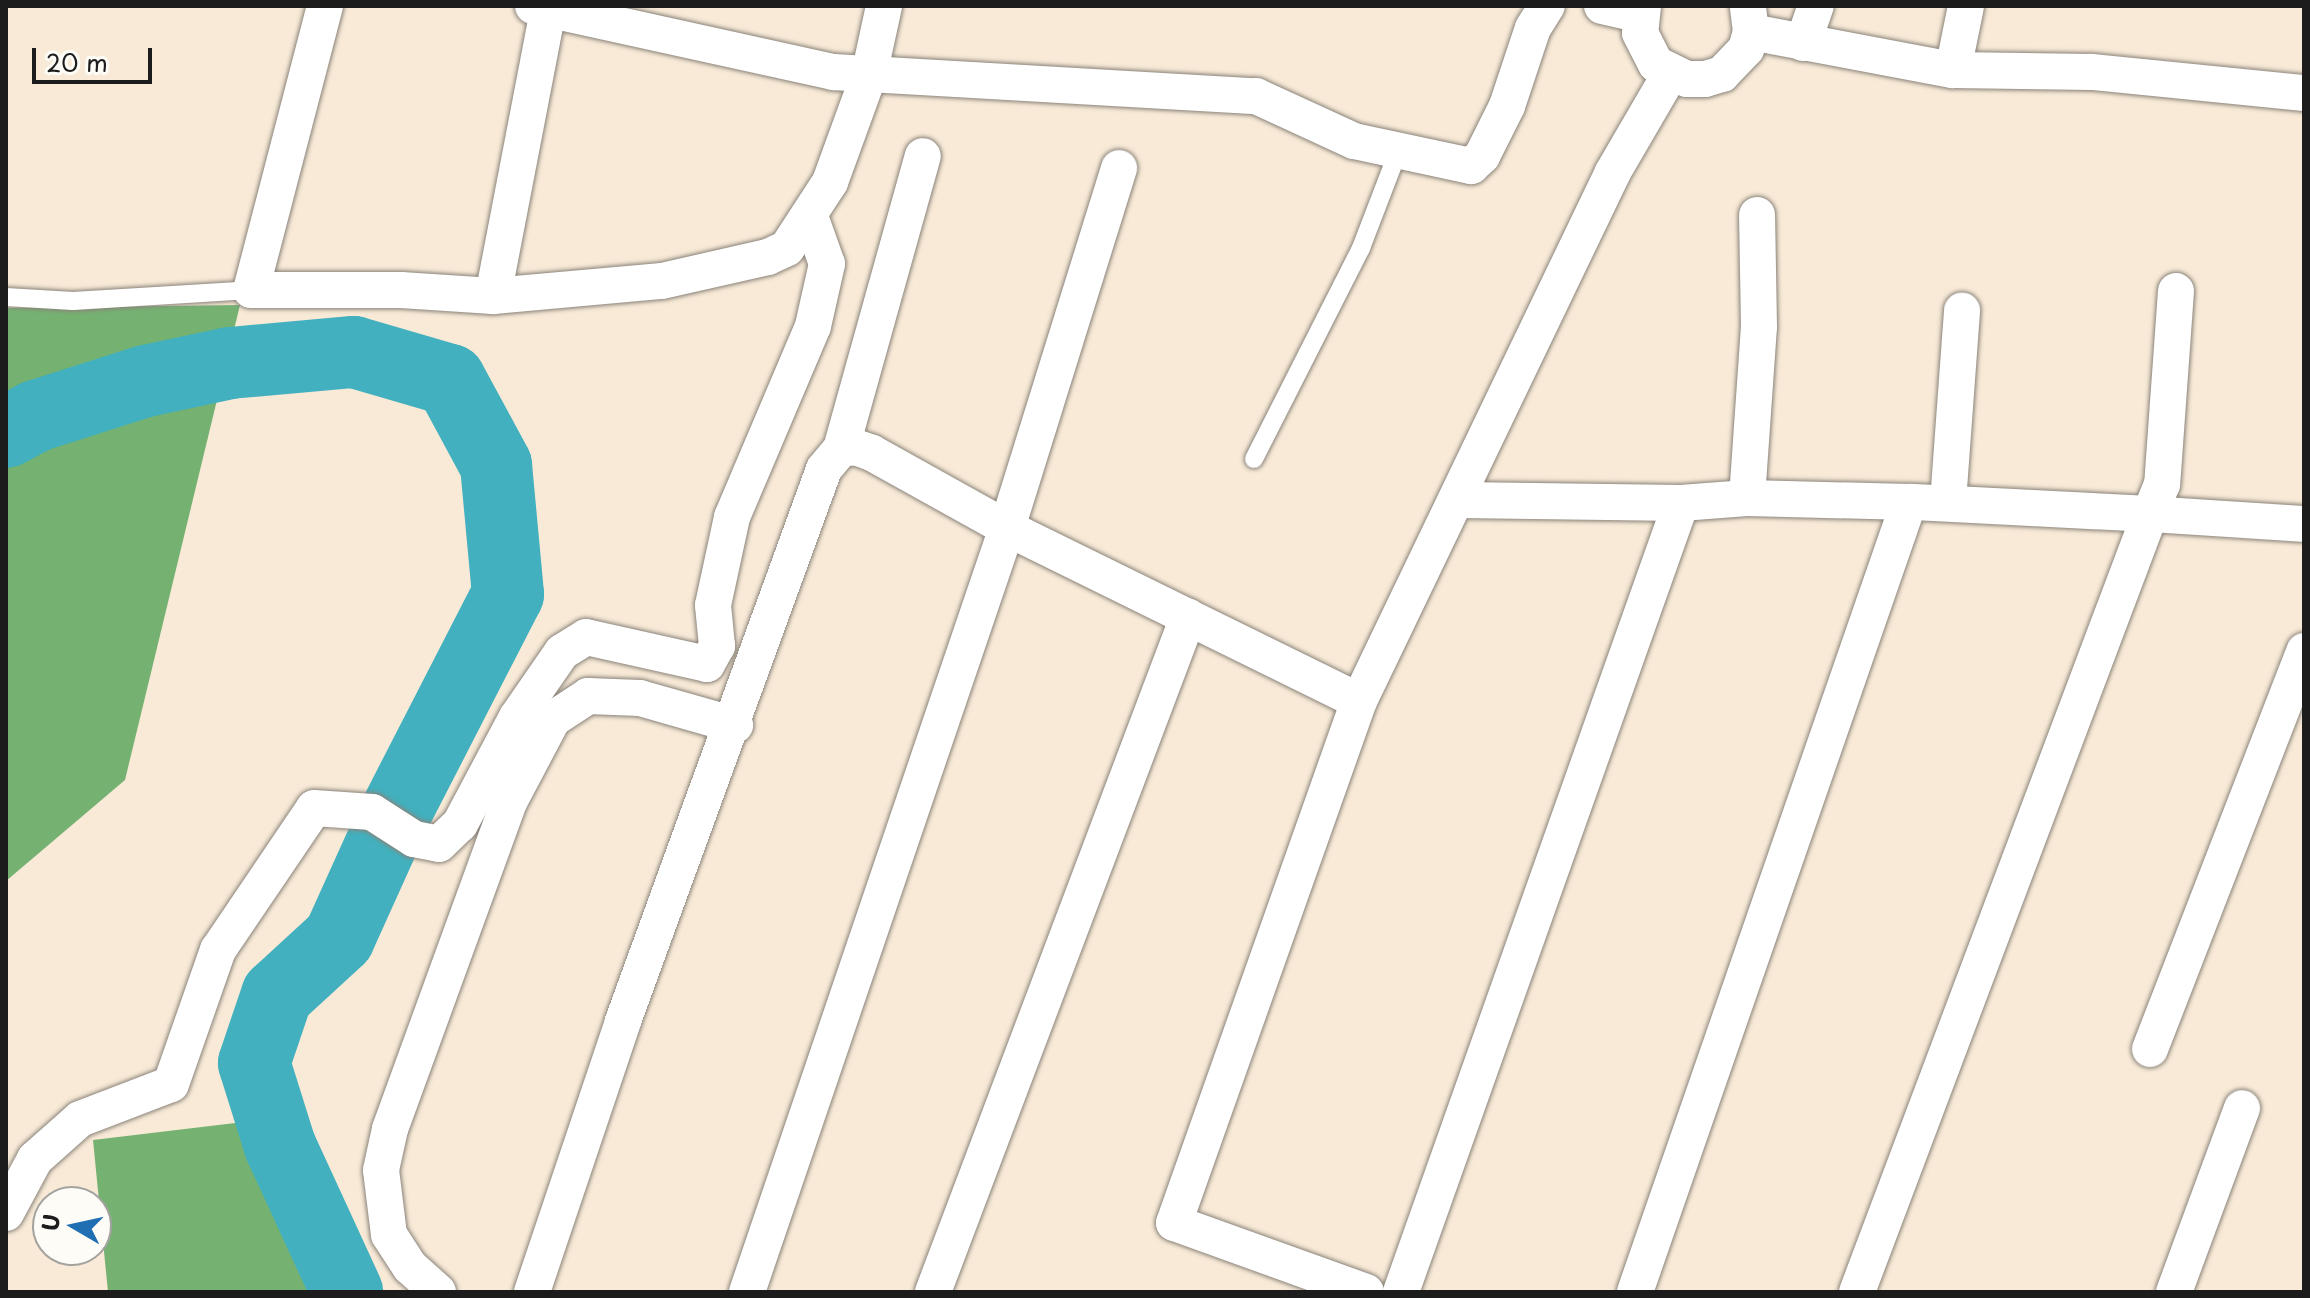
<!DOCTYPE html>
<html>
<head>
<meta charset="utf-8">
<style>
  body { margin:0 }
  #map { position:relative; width:2310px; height:1298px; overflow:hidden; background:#f8ead7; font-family:"Playpen Sans",sans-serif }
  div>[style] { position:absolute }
  .forest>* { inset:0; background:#75b272 }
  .river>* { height:72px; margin:-36px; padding:0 36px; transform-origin:36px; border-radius:36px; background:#42b0be }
  .roads { filter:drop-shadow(0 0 2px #8a837a) drop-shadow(0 0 2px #8a837a) }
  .service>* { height:18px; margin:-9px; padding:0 9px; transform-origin:9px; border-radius:9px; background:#fff }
  .minor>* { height:36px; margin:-18px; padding:0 18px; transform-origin:18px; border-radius:18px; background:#fff }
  span { translate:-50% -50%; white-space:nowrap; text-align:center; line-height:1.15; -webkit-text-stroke:6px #fdfcf7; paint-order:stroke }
  .frame { position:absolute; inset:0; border:8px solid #1c1c1c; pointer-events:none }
  .north { position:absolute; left:32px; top:1186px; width:80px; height:80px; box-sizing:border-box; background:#fdfcf7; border:2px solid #a3a29f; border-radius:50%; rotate:279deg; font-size:22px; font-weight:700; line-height:32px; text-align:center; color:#1c1c1c }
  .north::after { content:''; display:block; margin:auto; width:28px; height:36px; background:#1f6fb2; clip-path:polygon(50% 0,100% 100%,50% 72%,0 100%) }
  .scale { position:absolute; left:32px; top:48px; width:120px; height:36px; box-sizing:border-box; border:4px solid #1c1c1c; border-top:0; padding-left:10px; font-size:24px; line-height:28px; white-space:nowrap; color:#1c1c1c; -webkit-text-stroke:6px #fdfcf7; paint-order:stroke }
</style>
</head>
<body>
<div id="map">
  <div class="forest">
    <div style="clip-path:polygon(240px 305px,125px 780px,6px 881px,6px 308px)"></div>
    <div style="clip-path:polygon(277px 1118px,374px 1292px,108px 1292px,93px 1140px)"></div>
  </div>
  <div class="river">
    <div style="left:6px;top:432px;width:34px;rotate:-28deg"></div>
    <div style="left:36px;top:416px;width:115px;rotate:-17.7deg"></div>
    <div style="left:146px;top:381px;width:86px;rotate:-12.1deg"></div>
    <div style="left:230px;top:363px;width:124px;rotate:-5.1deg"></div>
    <div style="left:354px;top:352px;width:100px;rotate:16.3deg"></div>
    <div style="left:450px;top:380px;width:97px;rotate:61.6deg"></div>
    <div style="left:496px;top:465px;width:130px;rotate:84.7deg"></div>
    <div style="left:508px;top:594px;width:250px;rotate:117.2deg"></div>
    <div style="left:394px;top:816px;width:134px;rotate:114.3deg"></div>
    <div style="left:339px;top:938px;width:84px;rotate:137.4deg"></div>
    <div style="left:277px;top:995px;width:72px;rotate:108.7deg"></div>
    <div style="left:254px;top:1063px;width:87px;rotate:72.6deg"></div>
    <div style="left:280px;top:1146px;width:161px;rotate:65.3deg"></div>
  </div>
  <div class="roads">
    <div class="service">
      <div style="left:6px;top:297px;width:67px;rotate:3.4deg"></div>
      <div style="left:73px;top:301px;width:178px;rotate:-3.5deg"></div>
      <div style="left:1254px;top:459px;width:237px;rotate:-63.1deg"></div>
      <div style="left:1361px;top:248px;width:101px;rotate:-69deg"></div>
    </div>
    <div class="minor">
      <div style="left:325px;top:6px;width:293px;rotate:104.6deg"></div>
      <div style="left:251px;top:290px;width:150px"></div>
      <div style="left:401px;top:290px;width:92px;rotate:3.7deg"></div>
      <div style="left:493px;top:296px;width:170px;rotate:-5.1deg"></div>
      <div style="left:662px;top:281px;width:109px;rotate:-12.8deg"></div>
      <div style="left:768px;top:257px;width:21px;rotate:-25deg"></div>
      <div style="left:787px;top:248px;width:79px;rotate:-56.9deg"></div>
      <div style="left:830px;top:182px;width:114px;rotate:-70deg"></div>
      <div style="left:869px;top:75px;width:71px;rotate:-77.7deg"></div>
      <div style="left:533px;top:6px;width:308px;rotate:12.4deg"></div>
      <div style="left:834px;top:72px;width:423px;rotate:3.3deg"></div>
      <div style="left:1256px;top:96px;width:108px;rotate:24.7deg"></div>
      <div style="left:1354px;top:141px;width:120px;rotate:12.1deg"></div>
      <div style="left:1471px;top:166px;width:15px;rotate:-42deg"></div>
      <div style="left:1482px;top:156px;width:56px;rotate:-63.4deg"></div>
      <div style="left:1507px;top:106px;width:82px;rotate:-71.6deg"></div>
      <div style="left:1533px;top:28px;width:26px;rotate:-58deg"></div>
      <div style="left:1602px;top:6px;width:39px;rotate:13deg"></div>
      <div style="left:1643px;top:6px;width:27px;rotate:96deg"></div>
      <div style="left:1640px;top:33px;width:35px;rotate:63deg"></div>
      <div style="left:1656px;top:64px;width:34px;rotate:26deg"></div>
      <div style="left:1687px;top:79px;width:18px"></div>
      <div style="left:1705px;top:79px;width:18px;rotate:-16deg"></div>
      <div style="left:1722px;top:74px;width:35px;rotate:-46deg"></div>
      <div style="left:1746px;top:49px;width:18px;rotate:-74deg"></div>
      <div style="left:1751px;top:32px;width:26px;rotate:-97deg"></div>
      <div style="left:1751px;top:32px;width:206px;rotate:10.7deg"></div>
      <div style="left:1953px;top:70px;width:139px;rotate:0.8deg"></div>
      <div style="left:2092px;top:72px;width:213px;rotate:5.7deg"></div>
      <div style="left:1803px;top:43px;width:39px;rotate:-71deg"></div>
      <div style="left:1953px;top:70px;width:65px;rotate:-78.5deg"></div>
      <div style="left:2176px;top:291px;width:194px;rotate:94.1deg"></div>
      <div style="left:2162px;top:484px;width:32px;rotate:112deg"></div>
      <div style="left:2150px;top:514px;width:154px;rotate:3.7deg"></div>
      <div style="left:493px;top:296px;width:291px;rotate:-79.1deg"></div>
      <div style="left:841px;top:449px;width:304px;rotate:-74.4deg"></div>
      <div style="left:1459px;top:500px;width:222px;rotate:0.8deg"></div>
      <div style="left:1681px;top:503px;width:66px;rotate:-4.3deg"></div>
      <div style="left:1747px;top:498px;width:171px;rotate:-86deg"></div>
      <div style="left:1759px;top:327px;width:112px;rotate:-91deg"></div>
      <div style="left:1948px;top:502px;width:192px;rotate:-85.8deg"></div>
      <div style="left:2150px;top:1049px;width:427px;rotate:-68.8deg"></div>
      <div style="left:6px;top:1213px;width:61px;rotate:-61.8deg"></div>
      <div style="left:35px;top:1159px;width:60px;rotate:-41.6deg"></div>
      <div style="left:80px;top:1119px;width:97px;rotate:-21deg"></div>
      <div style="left:171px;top:1084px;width:142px;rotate:-70.7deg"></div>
      <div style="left:218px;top:950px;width:171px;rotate:-55.9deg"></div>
      <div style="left:314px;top:808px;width:58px;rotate:3.9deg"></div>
      <div style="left:372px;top:812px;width:50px;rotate:32.7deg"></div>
      <div style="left:414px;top:839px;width:25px;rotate:11deg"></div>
      <div style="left:439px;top:844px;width:29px;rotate:-44deg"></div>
      <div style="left:460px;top:824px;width:121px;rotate:-62deg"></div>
      <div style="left:517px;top:717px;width:79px;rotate:-55.3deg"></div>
      <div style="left:562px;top:652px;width:28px;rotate:-32deg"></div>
      <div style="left:586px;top:637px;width:124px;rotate:12.6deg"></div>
      <div style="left:707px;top:664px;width:21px;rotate:-61deg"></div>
      <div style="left:717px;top:646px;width:41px;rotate:-95.6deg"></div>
      <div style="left:713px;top:605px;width:90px;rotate:-77.8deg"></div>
      <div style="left:732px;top:517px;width:207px;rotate:-67deg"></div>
      <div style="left:813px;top:326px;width:64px;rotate:-77.3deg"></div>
      <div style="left:827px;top:264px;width:51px;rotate:-109.5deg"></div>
      <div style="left:438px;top:1292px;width:38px;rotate:-138deg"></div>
      <div style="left:410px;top:1267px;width:38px;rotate:-123deg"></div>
      <div style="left:389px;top:1235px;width:65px;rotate:-97deg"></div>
      <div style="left:381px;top:1170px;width:42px;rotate:-77.6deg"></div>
      <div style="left:390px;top:1129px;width:348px;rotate:-70deg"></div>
      <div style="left:509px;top:802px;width:94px;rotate:-62.1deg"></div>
      <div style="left:553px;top:719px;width:42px;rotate:-33.3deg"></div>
      <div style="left:588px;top:696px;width:52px;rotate:2.2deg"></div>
      <div style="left:640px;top:698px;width:99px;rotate:15.9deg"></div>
      <div style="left:532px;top:1292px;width:286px;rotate:-71.4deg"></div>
      <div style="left:623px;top:1021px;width:587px;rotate:-69.99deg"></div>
      <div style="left:824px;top:469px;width:26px;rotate:-50deg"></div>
      <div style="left:841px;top:449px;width:14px;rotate:-8deg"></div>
      <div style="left:855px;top:447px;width:18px;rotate:19deg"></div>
      <div style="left:872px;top:453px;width:154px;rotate:29.1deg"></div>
      <div style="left:1007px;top:528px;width:392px;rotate:26.2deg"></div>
      <div style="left:747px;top:1292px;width:807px;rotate:-71.21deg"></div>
      <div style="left:1007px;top:528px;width:377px;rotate:-72.7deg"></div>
      <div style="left:933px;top:1292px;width:722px;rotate:-69.3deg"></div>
      <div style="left:1366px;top:1292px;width:204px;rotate:-160.2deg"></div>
      <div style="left:1174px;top:1223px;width:554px;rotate:-70.49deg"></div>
      <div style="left:1359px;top:701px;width:587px;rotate:-64.35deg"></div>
      <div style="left:1613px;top:172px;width:113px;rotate:-59.8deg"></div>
      <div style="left:1401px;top:1292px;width:837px;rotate:-70.46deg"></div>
      <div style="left:1635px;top:1292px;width:836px;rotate:-70.87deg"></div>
      <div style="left:1909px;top:502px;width:162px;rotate:-178.6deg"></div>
      <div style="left:1857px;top:1292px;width:831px;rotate:-69.36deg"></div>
      <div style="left:2150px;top:514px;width:241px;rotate:-177.1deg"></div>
      <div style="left:2174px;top:1292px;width:196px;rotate:-69.7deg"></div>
    </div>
  </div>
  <div class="frame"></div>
  <div class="north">U</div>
  <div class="scale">20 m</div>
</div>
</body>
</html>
